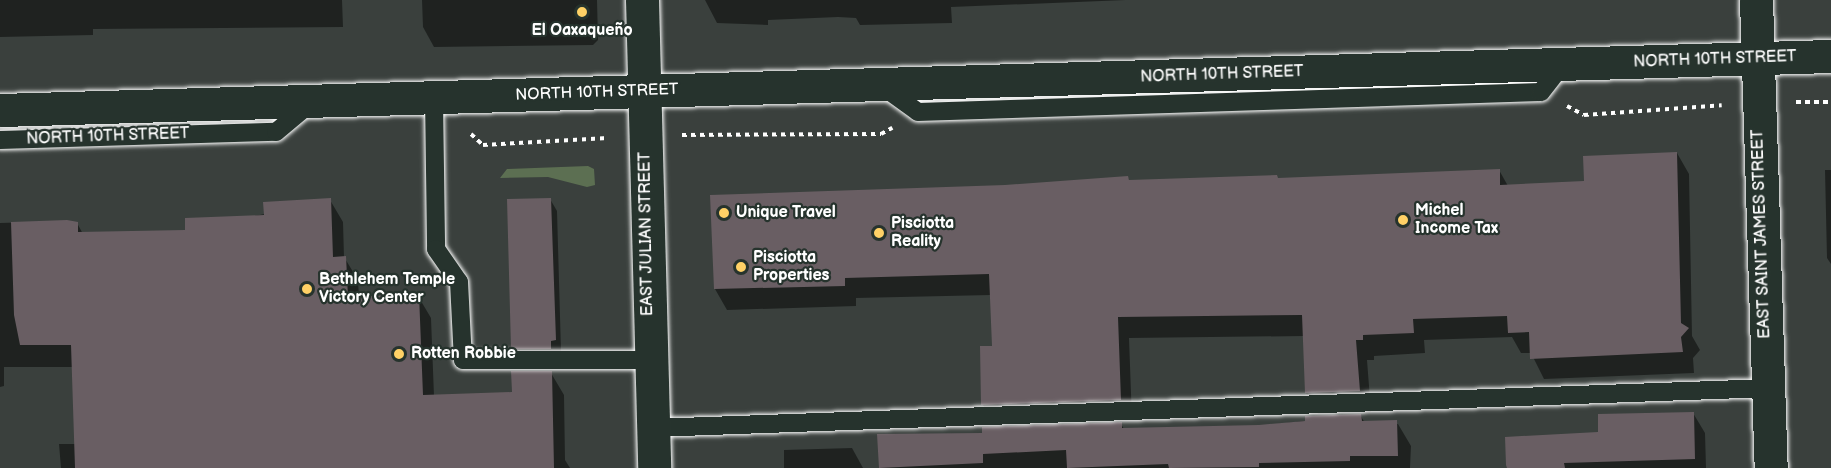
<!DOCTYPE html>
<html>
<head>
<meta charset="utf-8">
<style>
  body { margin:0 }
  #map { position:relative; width:1831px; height:468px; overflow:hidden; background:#3a403d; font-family:"Balsamiq Sans",sans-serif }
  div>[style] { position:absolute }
  .green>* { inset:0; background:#5c6f52 }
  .shadow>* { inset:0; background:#0007 }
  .building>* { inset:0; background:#695e63 }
  .path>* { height:4px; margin-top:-2px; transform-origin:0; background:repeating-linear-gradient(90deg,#fff 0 4.5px,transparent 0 9px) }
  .roads { filter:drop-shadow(0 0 2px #fff) drop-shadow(0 0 2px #fff) }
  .lane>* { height:18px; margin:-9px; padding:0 9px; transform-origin:9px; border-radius:9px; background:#26332d }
  .secondary>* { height:33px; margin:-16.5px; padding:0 16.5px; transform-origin:16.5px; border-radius:16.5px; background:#26332d }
  .dots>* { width:16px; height:16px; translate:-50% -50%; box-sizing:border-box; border:3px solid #26332d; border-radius:50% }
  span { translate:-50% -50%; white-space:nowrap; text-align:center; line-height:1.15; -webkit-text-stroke:4.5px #26332d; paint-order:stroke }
  .poi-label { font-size:16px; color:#fff; font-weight:700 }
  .left { translate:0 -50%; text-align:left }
  .street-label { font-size:16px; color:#fff }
</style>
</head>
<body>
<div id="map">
  <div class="green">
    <div style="clip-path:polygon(588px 166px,594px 169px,595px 185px,587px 187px,548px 177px,500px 178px,507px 169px)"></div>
  </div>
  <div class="shadow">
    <div style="clip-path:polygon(0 0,342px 0,343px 27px,93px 29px,93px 35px,0 37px)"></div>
    <div style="clip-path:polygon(422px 0,597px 0,598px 40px,593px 45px,434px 47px,423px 27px)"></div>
    <div style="clip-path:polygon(705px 0,1126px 0,951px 7px,952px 23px,860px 25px,856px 18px,838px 17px,768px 20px,768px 25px,717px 23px)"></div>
    <div style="clip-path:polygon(1677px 153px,1689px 174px,1692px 336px,1700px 350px,1693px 358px,1694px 373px,1544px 379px,1531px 353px,1521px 353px,1512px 337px,1424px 340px,1425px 353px,1374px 356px,1374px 360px,1367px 360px,1371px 412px,1318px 414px,1306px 393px,1304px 336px,1129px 338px,1132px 420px,995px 425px,983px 405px,993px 348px,991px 295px,856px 298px,856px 306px,727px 310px,715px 289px,1005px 186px,1128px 178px,1130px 182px,1279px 180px,1499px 170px,1508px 186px,1586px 183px)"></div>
    <div style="clip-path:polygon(1825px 170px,1831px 170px,1831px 264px,1827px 258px)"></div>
    <div style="clip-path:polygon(550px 199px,557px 211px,561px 351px,519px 359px,512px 348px)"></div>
    <div style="clip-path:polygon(330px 200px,343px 222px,344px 257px,358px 280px,359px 298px,418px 296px,431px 318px,434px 396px,514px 394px,551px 373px,564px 395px,565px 460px,570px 468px,61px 468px,59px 444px,76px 444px,74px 367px,4px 367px,4px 386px,0 387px,0 223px,67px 221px,77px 223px,83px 234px,186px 231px)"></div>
    <div style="clip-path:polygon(1693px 413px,1705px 433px,1706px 468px,1509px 468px,1600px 433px)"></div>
    <div style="clip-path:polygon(1360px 415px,1365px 423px,1398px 424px,1411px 446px,1410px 468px,880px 468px,879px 435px,984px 435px,1121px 424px,1124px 429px,1259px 426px)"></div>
    <div style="clip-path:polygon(852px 448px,863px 468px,784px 468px,784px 450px)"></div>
  </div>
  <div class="building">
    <div style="clip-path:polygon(1677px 152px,1681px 323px,1689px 328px,1681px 337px,1683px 352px,1530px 359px,1529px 332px,1508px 333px,1507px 316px,1413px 319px,1414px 333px,1363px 335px,1363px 340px,1356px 340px,1360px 391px,1305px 393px,1302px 315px,1118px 317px,1121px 400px,981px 405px,980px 346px,992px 346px,989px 274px,845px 278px,845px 286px,714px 289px,710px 195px,1005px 185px,1128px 176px,1129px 180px,1277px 175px,1278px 178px,1500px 169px,1500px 185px,1584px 181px,1583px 156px)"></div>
    <div style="clip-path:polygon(331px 198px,333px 257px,346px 256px,348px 297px,419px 294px,423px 395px,512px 392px,511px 371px,552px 371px,554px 468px,75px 468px,71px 345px,20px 345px,14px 315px,11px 222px,67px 220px,78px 222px,78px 232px,185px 230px,185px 218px,264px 215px,263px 202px)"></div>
    <div style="clip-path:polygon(551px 198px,556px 340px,551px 341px,551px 349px,511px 349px,507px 199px)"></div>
    <div style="clip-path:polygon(1694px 412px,1695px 459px,1564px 463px,1565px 468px,1507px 468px,1506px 465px,1505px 437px,1598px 432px,1598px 414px)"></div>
    <div style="clip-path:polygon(1361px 414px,1362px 421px,1397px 420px,1398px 456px,1350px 456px,1350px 461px,1259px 463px,1259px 467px,1169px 468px,1168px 464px,1067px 468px,1066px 450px,983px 454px,983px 463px,879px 468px,877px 434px,982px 433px,982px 427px,1122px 422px,1122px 428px,1259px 425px,1305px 421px,1305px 416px)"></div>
  </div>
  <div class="path">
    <div style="left:1796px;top:102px;width:35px"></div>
    <div style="left:1567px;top:106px;width:19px;rotate:28deg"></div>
    <div style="left:1584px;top:115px;width:138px;rotate:-4.1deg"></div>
    <div style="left:471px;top:134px;width:16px;rotate:43deg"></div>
    <div style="left:483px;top:145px;width:125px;rotate:-3.2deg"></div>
    <div style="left:682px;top:135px;width:199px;rotate:-0.3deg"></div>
    <div style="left:881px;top:134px;width:13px;rotate:-29deg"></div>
  </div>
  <div class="roads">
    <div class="lane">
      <div style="left:882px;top:86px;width:44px;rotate:35.8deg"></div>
      <div style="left:918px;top:112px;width:623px;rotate:-1.84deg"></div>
      <div style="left:1541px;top:92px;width:34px;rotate:-52deg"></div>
      <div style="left:434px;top:98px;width:151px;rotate:89.2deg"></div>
      <div style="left:436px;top:249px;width:40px;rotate:55.1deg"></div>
      <div style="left:459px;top:282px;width:78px;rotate:87.1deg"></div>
      <div style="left:463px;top:360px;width:187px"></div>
      <div style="left:0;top:140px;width:276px;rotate:-1.7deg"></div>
      <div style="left:276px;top:132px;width:47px;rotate:-39.8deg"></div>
      <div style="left:653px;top:428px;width:1116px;rotate:-2.05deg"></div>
    </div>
    <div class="secondary">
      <div style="left:642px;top:0;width:468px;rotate:88.5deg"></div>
      <div style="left:1756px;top:0;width:468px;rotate:88.2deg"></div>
      <div style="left:0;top:110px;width:1832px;rotate:-1.69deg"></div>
    </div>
  </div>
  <div class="dots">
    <div style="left:582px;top:12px;background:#ffd166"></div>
    <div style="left:724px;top:213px;background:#ffd166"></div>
    <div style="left:1403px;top:220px;background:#ffd166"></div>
    <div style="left:879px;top:233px;background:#ffd166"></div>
    <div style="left:741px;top:267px;background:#ffd166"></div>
    <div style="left:307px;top:289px;background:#ffd166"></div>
    <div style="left:399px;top:354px;background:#ffd166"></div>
  </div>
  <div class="poi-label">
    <span style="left:582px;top:31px">El Oaxaqueño</span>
    <span class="left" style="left:1415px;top:220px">Michel<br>Income Tax</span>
    <span class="left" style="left:736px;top:213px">Unique Travel</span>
    <span class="left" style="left:891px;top:233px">Pisciotta<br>Reality</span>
    <span class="left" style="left:753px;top:267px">Pisciotta<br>Properties</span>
    <span class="left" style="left:319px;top:289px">Bethlehem Temple<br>Victory Center</span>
    <span class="left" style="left:411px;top:354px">Rotten Robbie</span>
  </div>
  <div class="street-label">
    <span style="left:1715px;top:60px;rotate:-2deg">NORTH 10TH STREET</span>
    <span style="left:1222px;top:75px;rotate:-2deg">NORTH 10TH STREET</span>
    <span style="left:597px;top:93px;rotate:-2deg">NORTH 10TH STREET</span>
    <span style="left:108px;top:137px;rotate:-2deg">NORTH 10TH STREET</span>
    <span style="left:647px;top:234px;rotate:-91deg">EAST JULIAN STREET</span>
    <span style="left:1762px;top:234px;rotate:-92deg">EAST SAINT JAMES STREET</span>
  </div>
</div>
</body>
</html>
